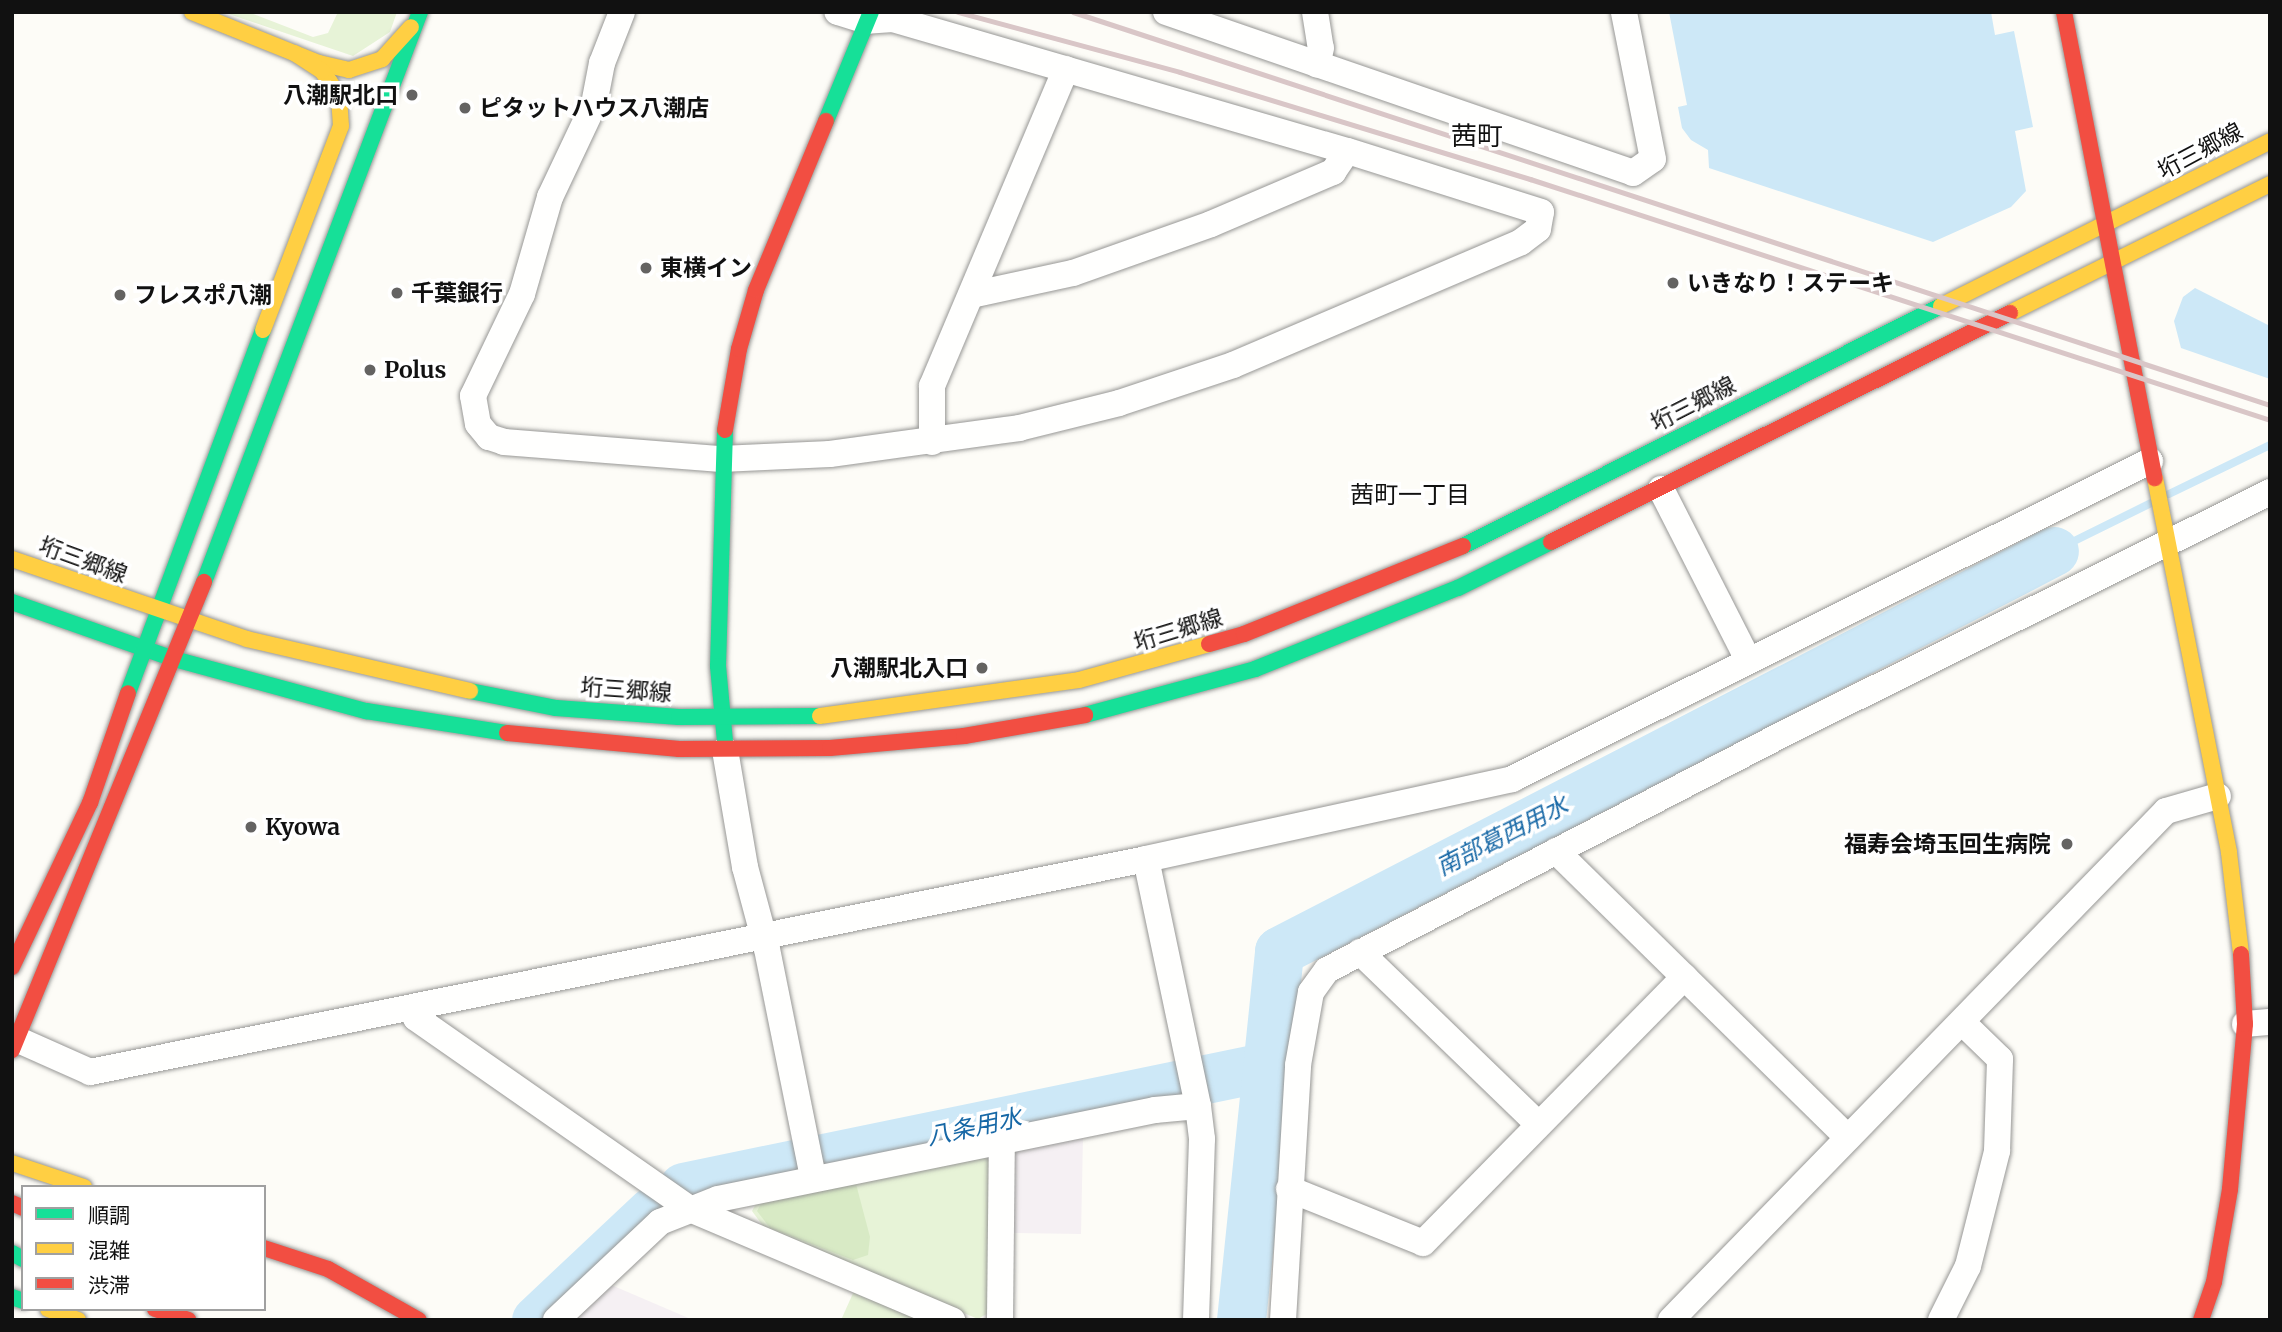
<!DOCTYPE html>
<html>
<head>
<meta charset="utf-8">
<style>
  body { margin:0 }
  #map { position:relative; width:2282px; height:1332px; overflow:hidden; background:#fdfcf7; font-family:Merriweather,"Noto Sans JP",serif }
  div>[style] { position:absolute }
  .industrial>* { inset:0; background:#f5f0f3 }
  .green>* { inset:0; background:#e7f3d7 }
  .forest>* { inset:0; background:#d8eac5 }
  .water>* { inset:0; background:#cde8f7 }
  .stream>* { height:8px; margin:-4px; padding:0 4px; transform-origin:4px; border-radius:4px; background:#cde8f7 }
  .river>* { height:49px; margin:-24.5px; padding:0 24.5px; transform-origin:24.5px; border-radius:24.5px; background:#cde8f7 }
  .roads { filter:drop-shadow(0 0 2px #979795) drop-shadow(0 0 2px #979795) }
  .street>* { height:26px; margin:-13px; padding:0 13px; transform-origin:13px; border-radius:13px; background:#fffffe }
  .fast>* { height:16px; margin:-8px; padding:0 8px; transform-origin:8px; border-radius:8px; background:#16e098 }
  .slow>* { height:16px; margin:-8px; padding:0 8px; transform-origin:8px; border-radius:8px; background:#ffcf43 }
  .jam>* { height:16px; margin:-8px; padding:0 8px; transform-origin:8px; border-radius:8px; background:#f24e42 }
  .rail>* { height:5px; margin:-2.5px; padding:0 2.5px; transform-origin:2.5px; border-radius:2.5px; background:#d9c6c7 }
  .dots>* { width:19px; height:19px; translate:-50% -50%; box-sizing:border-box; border:4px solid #fff; border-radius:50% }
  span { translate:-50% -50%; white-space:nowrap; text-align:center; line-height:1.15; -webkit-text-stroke:7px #fff; paint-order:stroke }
  .poi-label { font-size:23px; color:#111; font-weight:700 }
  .right { translate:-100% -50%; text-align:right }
  .left { translate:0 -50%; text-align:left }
  .street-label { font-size:23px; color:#111 }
  .neighbourhood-label { font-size:24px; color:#111 }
  .water-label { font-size:24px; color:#1768a6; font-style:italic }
  .quarter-label { font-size:26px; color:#111 }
  .frame { position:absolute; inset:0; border:14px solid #111; pointer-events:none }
  .legend { position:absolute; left:21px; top:1185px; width:245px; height:126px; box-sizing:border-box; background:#fff; border:2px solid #a0a0a0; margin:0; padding:9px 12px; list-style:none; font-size:21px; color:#111 }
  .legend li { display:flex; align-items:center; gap:14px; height:35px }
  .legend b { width:35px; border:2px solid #a0a0a0 }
</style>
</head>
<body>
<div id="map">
  <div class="industrial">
    <div style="clip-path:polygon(1083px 1136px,1081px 1234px,1011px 1233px,1012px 1152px)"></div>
    <div style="clip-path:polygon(609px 1284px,693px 1320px,572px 1320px)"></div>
  </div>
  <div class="green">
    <div style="clip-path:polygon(223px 12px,248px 12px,313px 37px,328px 33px,338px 12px,397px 12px,390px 32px,353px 56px)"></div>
    <div style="clip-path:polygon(982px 1156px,992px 1162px,990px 1312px,978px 1319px,765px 1229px,752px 1211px,758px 1200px)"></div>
    <div style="clip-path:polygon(854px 1291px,921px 1320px,841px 1320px)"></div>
  </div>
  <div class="forest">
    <div style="clip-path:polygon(856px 1184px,870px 1237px,868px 1255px,853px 1260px,770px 1228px,757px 1211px,762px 1202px)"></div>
  </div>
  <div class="water">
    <div style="clip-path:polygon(1669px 12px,1991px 12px,1995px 35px,2014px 31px,2033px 127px,2015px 131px,2026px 191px,2011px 207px,1933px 242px,1709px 168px,1708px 150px,1691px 140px,1682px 128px,1678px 107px,1687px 105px)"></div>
    <div style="clip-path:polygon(2195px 288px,2270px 326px,2270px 379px,2181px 348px,2174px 321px,2183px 297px)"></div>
  </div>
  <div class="stream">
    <div style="left:2169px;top:494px;width:112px;rotate:-25.9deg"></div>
    <div style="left:2054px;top:551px;width:108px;rotate:-26.3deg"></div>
  </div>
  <div class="river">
    <div style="left:683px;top:1187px;width:593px;rotate:-11.67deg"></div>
    <div style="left:536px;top:1320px;width:159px;rotate:-43.2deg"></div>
    <div style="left:1241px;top:1320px;width:371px;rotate:-84.1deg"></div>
    <div style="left:1279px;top:951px;width:872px;rotate:-27.3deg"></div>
  </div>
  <div class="roads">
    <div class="street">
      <div style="left:622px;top:12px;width:55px;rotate:111.4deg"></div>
      <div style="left:602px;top:63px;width:42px;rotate:101deg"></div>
      <div style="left:594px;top:104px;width:103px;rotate:115.3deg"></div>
      <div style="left:550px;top:197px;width:101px;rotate:106.1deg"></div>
      <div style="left:522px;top:294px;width:113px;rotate:115.7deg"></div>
      <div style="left:473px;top:396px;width:28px;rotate:80deg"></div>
      <div style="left:478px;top:424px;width:17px;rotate:50deg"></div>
      <div style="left:489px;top:437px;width:16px;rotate:18deg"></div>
      <div style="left:504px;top:442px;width:218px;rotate:4.5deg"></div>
      <div style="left:721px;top:459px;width:109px;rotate:-2.6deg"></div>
      <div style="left:830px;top:454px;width:191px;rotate:-7.8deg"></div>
      <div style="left:1019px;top:428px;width:103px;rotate:-14deg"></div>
      <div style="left:1119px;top:403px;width:120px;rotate:-18.4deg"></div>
      <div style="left:1233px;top:365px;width:313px;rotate:-23.1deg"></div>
      <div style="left:1521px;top:242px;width:21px;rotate:-37deg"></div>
      <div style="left:1538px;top:229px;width:17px;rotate:-80deg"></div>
      <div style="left:1541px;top:212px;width:203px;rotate:-162.5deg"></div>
      <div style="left:1347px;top:151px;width:473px;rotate:-163.8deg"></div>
      <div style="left:893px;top:19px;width:26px;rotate:176deg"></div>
      <div style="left:867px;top:21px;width:31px;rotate:-163deg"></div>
      <div style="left:1166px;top:12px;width:494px;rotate:19deg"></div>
      <div style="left:1633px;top:173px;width:24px;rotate:-35deg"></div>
      <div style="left:1653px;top:159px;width:150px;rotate:-101.2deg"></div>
      <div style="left:1315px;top:12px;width:36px;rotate:81deg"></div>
      <div style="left:1321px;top:48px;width:17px;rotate:103deg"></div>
      <div style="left:971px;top:295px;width:104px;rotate:-12.2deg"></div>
      <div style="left:1073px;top:273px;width:146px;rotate:-19.5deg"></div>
      <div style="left:1211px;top:224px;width:133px;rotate:-23.1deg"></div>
      <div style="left:1333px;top:172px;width:25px;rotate:-56deg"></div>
      <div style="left:932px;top:442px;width:56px;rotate:-90deg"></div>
      <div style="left:932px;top:386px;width:344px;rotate:-67.1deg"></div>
      <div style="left:1661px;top:489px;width:192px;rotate:63deg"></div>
      <div style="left:725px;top:750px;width:119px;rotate:80.3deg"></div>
      <div style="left:745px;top:867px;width:85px;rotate:75deg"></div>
      <div style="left:767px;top:949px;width:234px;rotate:78.6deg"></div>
      <div style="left:1556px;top:851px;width:409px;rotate:44.5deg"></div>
      <div style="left:1146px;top:859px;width:252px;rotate:78.1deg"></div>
      <div style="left:1198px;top:1106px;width:33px;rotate:83deg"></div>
      <div style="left:1202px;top:1139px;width:181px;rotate:91.9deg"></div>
      <div style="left:1360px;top:952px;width:248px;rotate:44deg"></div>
      <div style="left:413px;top:1007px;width:11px;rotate:75deg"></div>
      <div style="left:416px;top:1018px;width:334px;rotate:34.9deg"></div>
      <div style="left:690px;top:1209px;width:285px;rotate:23deg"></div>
      <div style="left:2245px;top:1024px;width:25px;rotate:-5deg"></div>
      <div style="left:16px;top:1039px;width:81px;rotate:24deg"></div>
      <div style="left:90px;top:1072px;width:1077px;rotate:-11.4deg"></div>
      <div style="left:1146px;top:859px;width:375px;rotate:-12.3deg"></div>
      <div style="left:1512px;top:779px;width:713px;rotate:-26.49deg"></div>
      <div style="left:1289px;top:1189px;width:144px;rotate:21.9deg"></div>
      <div style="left:1423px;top:1243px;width:373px;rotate:-45.5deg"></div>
      <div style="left:556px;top:1320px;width:143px;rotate:-43.3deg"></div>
      <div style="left:660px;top:1222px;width:62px;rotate:-21.6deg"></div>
      <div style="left:718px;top:1199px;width:446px;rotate:-11.5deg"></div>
      <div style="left:1155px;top:1110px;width:43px;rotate:-5.3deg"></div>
      <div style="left:1000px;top:1320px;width:179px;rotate:-89.4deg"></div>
      <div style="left:1283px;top:1320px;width:255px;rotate:-86.6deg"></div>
      <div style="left:1298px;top:1065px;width:74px;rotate:-79.9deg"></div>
      <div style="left:1311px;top:992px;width:27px;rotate:-54deg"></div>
      <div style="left:1327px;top:970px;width:516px;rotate:-27.36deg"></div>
      <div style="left:1785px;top:733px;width:542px;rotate:-26.42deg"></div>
      <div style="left:1671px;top:1320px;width:710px;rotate:-45.8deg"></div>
      <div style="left:2166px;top:811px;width:54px;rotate:-16.1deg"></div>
      <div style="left:1941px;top:1320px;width:60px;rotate:-63.4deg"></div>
      <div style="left:1968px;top:1266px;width:119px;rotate:-75.8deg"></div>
      <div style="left:1997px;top:1151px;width:92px;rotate:-88.1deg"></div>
      <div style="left:2000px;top:1059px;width:52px;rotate:-135.8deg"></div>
    </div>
    <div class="fast">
      <div style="left:826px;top:121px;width:118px;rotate:-67.6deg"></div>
      <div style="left:725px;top:430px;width:236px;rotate:91.7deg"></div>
      <div style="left:718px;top:666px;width:76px;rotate:84.7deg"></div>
      <div style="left:1463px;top:546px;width:535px;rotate:-26.66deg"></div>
      <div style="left:204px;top:582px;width:610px;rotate:-69.25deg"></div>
      <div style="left:12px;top:602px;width:172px;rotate:19.4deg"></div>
      <div style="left:174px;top:659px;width:199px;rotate:15.2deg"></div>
      <div style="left:366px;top:711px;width:143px;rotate:8.9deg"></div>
      <div style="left:470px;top:691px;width:88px;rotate:11.2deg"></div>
      <div style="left:556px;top:708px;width:123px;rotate:4.2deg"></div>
      <div style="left:679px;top:717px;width:141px;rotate:-0.4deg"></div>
      <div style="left:128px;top:693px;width:387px;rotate:-69.6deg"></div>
      <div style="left:1085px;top:715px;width:176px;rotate:-15.1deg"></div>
      <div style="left:1255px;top:669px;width:219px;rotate:-21.8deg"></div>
      <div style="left:1458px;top:588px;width:104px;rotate:-26.3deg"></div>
      <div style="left:12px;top:1253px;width:13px;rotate:29deg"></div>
      <div style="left:12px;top:1297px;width:12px;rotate:20deg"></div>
    </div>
    <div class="slow">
      <div style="left:192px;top:12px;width:137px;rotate:21.9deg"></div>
      <div style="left:319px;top:63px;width:31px;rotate:13deg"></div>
      <div style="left:349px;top:70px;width:35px;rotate:-18deg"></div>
      <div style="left:382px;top:59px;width:43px;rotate:-47.8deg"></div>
      <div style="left:1941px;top:306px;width:368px;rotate:-26.6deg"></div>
      <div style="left:2010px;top:313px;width:290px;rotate:-26.4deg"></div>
      <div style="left:263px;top:330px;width:218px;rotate:-69.1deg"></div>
      <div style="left:341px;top:126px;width:30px;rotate:-94deg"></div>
      <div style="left:339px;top:96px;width:17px;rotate:-123deg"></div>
      <div style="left:330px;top:82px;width:14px;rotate:-126deg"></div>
      <div style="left:322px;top:71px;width:33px;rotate:-147deg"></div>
      <div style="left:2155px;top:478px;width:382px;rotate:78.8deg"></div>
      <div style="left:2229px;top:853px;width:102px;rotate:83.2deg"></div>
      <div style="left:12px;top:559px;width:248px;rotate:18.8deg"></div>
      <div style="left:247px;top:639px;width:229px;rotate:13.1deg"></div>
      <div style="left:820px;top:716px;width:261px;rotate:-7.9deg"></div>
      <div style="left:1079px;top:680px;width:135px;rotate:-15.5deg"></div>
      <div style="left:12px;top:1163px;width:76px;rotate:18.4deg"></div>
      <div style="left:48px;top:1309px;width:32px;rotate:20deg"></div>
    </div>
    <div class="jam">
      <div style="left:2064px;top:12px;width:475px;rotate:79deg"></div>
      <div style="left:725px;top:430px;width:82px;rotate:-80.2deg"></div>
      <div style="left:739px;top:349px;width:61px;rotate:-73.9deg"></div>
      <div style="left:756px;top:290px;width:183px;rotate:-67.5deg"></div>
      <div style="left:1551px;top:542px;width:513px;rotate:-26.52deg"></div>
      <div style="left:1209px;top:644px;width:36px;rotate:-16deg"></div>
      <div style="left:1244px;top:634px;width:236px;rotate:-21.9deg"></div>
      <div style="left:507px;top:733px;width:173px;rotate:5.3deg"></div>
      <div style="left:679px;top:749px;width:151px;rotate:-0.4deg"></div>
      <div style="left:830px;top:748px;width:135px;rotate:-5.1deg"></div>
      <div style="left:964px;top:736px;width:123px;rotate:-9.8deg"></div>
      <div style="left:12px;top:967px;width:182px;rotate:-64.6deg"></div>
      <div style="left:90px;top:803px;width:116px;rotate:-70.9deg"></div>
      <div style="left:12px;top:1050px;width:506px;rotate:-67.69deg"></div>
      <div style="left:12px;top:1203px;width:12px;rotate:24deg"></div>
      <div style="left:264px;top:1248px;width:67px;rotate:18.2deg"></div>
      <div style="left:328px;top:1269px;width:104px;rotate:29.3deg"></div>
      <div style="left:155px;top:1309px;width:35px;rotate:18deg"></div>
      <div style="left:2201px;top:1320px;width:40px;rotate:-71.1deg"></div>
      <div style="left:2214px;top:1282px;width:94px;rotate:-80.2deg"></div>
      <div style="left:2230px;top:1189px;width:166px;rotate:-84.8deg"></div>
      <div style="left:2245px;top:1024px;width:70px;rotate:-93.3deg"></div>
    </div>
  </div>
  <div class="rail">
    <div style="left:958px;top:12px;width:230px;rotate:15.1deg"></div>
    <div style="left:1180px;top:72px;width:366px;rotate:17deg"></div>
    <div style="left:1530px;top:179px;width:778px;rotate:18.04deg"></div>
    <div style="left:1073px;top:12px;width:1260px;rotate:18.18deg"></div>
  </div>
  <div class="dots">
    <div style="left:412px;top:95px;background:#646362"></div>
    <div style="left:465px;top:108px;background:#646362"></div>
    <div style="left:646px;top:268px;background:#646362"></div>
    <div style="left:1673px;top:283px;background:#646362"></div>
    <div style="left:397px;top:293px;background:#646362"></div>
    <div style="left:120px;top:295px;background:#646362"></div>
    <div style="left:370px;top:370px;background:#646362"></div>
    <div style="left:982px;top:668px;background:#646362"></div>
    <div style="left:251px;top:827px;background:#646362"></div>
    <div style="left:2067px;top:844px;background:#646362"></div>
  </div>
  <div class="poi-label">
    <span class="right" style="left:398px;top:95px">八潮駅北口</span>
    <span class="left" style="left:479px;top:108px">ピタットハウス八潮店</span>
    <span class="left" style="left:660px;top:268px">東横イン</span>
    <span class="left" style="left:1687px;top:283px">いきなり！ステーキ</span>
    <span class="left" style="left:411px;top:293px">千葉銀行</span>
    <span class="left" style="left:134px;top:295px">フレスポ八潮</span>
    <span class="left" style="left:384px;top:370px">Polus</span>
    <span class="right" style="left:968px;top:668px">八潮駅北入口</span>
    <span class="left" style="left:265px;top:827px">Kyowa</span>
    <span class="right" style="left:2051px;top:844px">福寿会埼玉回生病院</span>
  </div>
  <div class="street-label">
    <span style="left:2200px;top:151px;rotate:-28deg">垳三郷線</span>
    <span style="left:1693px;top:404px;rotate:-27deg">垳三郷線</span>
    <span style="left:83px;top:560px;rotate:20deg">垳三郷線</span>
    <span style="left:1178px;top:630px;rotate:-17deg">垳三郷線</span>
    <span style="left:626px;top:690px;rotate:4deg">垳三郷線</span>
  </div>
  <div class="neighbourhood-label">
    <span style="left:1410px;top:495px">茜町一丁目</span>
  </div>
  <div class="water-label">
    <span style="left:1502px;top:836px;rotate:-27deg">南部葛西用水</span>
    <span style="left:974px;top:1127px;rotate:-12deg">八条用水</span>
  </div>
  <div class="quarter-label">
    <span style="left:1477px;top:136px">茜町</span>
  </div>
  <div class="frame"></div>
  <ul class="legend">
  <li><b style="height:9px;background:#16e098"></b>順調</li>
  <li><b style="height:9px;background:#ffcf43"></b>混雑</li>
  <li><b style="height:9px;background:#f24e42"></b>渋滞</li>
  </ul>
</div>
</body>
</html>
